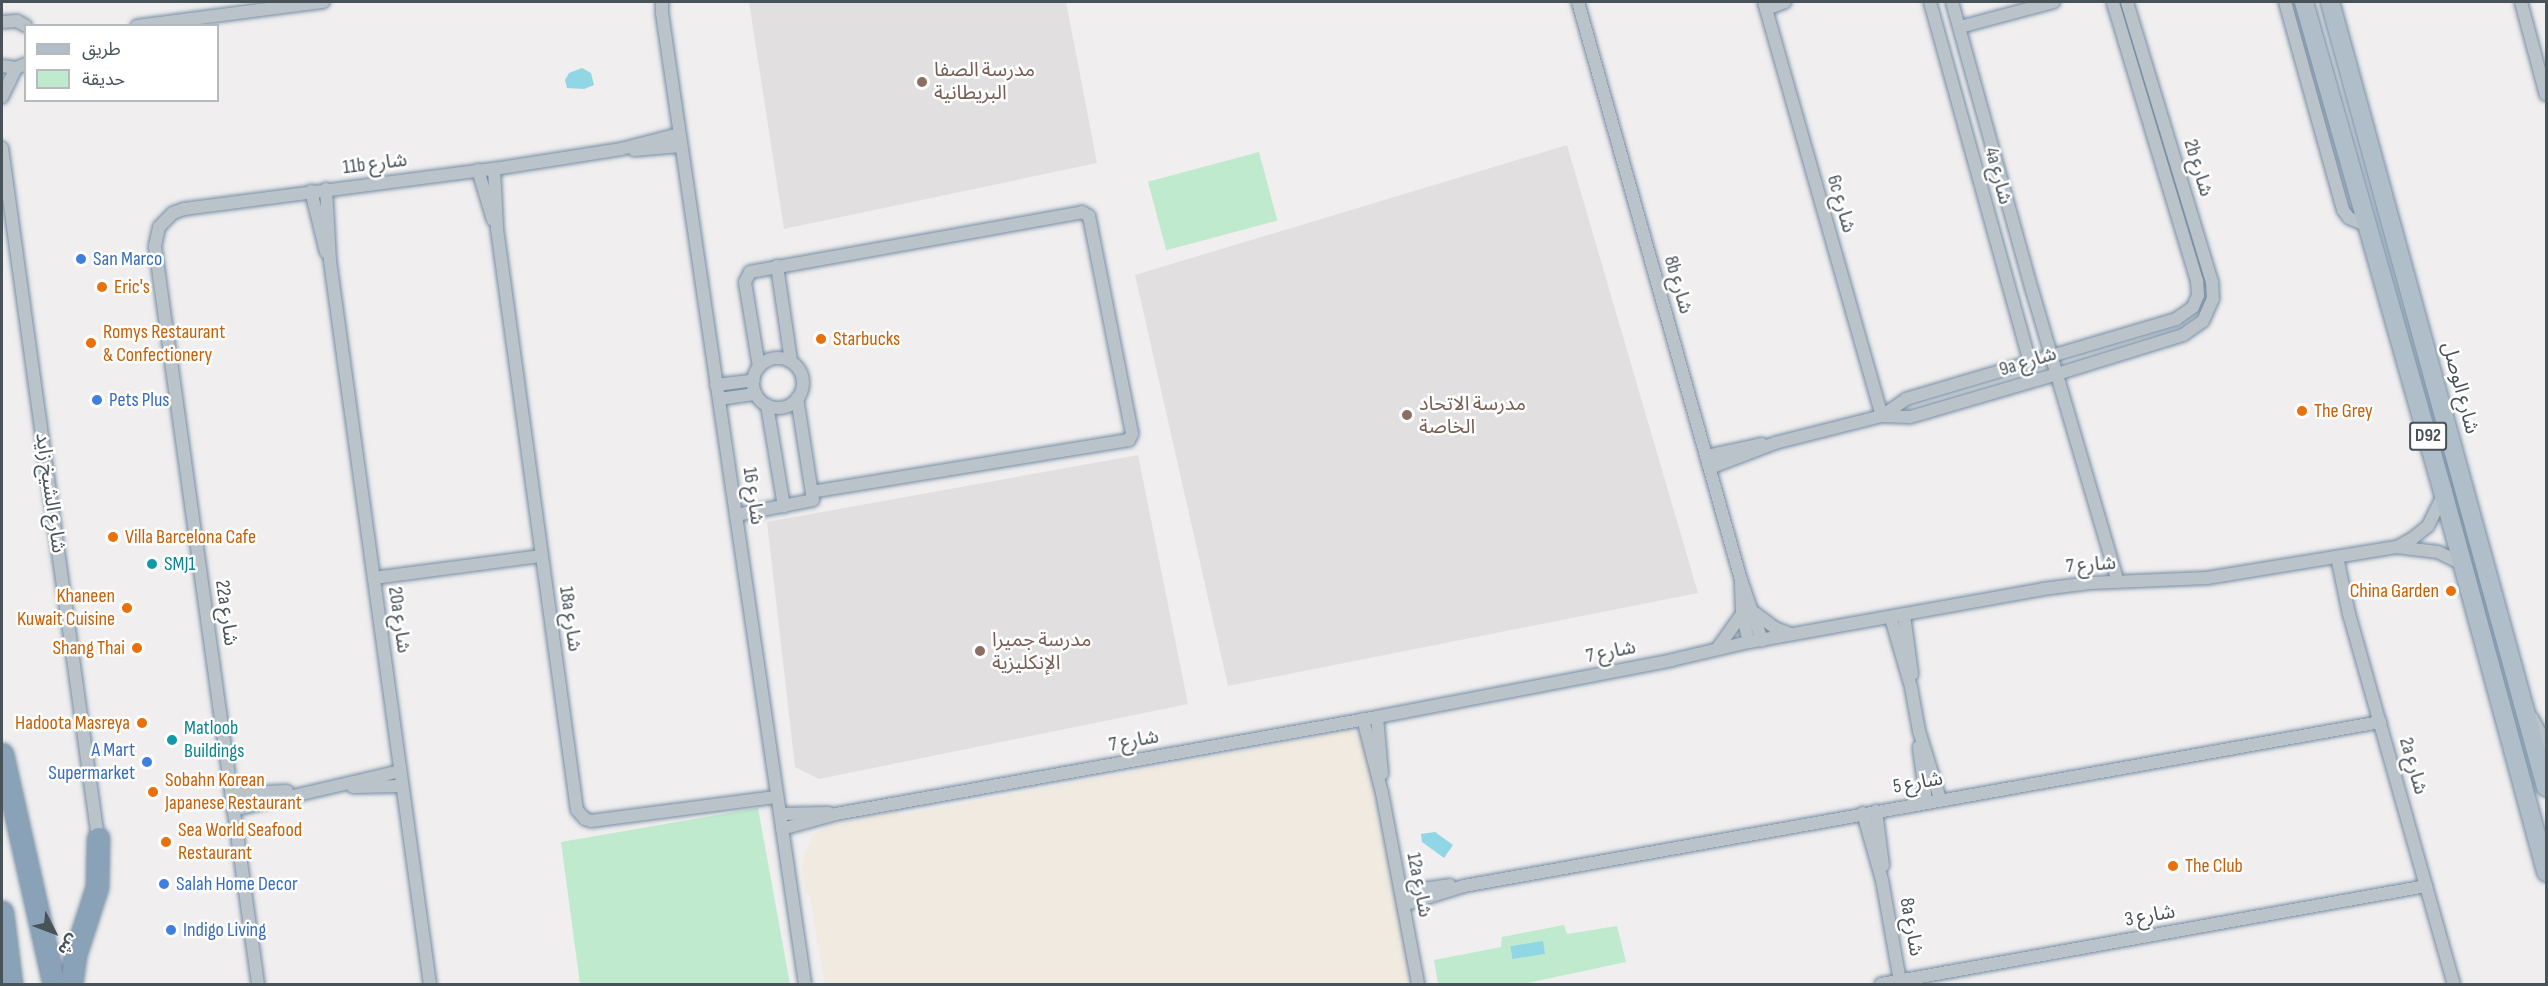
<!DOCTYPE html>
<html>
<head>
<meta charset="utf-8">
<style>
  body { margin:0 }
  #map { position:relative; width:2548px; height:986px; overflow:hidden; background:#f0eeee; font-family:"Sofia Sans Condensed","Noto Sans Arabic",sans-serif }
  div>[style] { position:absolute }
  .education>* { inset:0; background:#e1dfdf }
  .green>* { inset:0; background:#bfeace; transform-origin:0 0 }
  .sand>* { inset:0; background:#f0eae0 }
  .water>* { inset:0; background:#90d6e4; transform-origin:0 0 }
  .roads { filter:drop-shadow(0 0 2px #758da4) drop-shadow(0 0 2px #758da4) }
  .street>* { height:12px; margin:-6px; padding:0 6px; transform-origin:6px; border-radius:6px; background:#bac3c9 }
  .street>.ring { margin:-6px; padding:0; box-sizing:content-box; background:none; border:12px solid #bac3c9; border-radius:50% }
  .primary>* { height:18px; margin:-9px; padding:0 9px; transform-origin:9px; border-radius:9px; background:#b0beca }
  .highway>* { height:21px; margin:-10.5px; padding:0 10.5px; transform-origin:10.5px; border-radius:10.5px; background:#89a2b8 }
  .dots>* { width:16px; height:16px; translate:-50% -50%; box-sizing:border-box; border:3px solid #fff; border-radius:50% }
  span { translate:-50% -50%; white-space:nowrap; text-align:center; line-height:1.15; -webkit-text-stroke:5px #fff; paint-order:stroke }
  .shield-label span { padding:2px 4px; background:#fff; border:2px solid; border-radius:4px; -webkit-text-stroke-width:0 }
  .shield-label { font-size:18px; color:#485259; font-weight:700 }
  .education-label { font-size:20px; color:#785e54 }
  .left { translate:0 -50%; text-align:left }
  .street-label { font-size:20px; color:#485259 }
  .shop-label { font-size:20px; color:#366cbe }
  .right { translate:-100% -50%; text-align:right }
  .food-label { font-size:20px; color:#c56008 }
  .culture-label { font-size:20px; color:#0d838f }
  .frame { position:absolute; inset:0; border:3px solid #485259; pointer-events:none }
  .legend { position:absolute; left:24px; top:24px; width:195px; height:78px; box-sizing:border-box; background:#fff; border:2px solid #b6babd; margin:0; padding:8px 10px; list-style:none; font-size:18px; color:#485259 }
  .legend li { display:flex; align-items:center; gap:12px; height:30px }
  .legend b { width:30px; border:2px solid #b6babd }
  .north { position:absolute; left:24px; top:902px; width:60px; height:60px; -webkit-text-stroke:4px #fff; paint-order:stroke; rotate:132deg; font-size:16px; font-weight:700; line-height:24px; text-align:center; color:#485259 }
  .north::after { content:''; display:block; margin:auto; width:21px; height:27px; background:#485259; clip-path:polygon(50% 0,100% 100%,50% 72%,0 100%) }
</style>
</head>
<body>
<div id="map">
  <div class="education">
    <div style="clip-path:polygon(749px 2px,1066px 2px,1097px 163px,784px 229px)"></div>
    <div style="clip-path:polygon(1567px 145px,1698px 593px,1228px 686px,1135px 275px)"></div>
    <div style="clip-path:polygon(1138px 455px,1188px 704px,819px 779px,795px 767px,767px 522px)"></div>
  </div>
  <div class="green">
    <div style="left:1259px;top:152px;width:71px;height:115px;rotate:75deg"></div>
    <div style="clip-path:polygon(758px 808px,790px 984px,580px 984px,561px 842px)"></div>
    <div style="clip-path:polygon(1564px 925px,1567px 934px,1617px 926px,1626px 962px,1523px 984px,1438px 984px,1434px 960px,1501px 947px,1502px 937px)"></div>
  </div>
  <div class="sand">
    <div style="clip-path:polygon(1326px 730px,1349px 730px,1360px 735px,1368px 739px,1382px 760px,1424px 984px,825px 984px,810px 898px,805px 892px,802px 860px,813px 835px,831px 824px,897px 811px,899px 816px,1320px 736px)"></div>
  </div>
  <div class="water">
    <div style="clip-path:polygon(582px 68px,591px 73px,594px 85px,584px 89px,567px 88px,565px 80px,569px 73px)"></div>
    <div style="clip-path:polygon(1435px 832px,1453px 845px,1444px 858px,1422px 842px,1421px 834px)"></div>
    <div style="left:1543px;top:941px;width:13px;height:33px;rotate:81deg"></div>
  </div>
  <div class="roads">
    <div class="street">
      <div style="left:662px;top:2px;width:11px;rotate:90deg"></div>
      <div style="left:662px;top:13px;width:981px;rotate:81.62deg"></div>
      <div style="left:1578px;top:2px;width:601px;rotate:74.25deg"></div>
      <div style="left:1741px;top:580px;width:64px;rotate:70.7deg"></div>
      <div style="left:1764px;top:2px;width:430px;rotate:74.1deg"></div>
      <div style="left:1930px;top:2px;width:371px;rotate:74.5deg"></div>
      <div style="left:1952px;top:2px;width:299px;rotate:74.5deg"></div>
      <div style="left:2032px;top:290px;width:304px;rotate:73.6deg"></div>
      <div style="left:2285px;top:2px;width:216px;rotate:74.4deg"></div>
      <div style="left:2343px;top:210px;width:10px;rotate:53deg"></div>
      <div style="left:2349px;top:218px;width:21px;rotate:23deg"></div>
      <div style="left:2521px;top:2px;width:96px;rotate:75deg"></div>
      <div style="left:1766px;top:9px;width:20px;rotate:-20deg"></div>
      <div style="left:2px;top:22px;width:15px;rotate:-4deg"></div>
      <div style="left:17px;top:21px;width:10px;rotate:29deg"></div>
      <div style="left:137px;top:26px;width:188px;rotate:-7.4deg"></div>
      <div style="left:1960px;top:27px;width:97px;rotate:-14.9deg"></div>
      <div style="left:2px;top:66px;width:14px;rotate:8deg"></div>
      <div style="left:16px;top:68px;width:11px;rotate:-22deg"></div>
      <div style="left:2px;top:97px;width:32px;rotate:-64deg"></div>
      <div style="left:2px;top:148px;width:697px;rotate:82.08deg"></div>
      <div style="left:634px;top:150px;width:47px;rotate:-4.9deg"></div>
      <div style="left:494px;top:169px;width:60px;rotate:87.1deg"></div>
      <div style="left:497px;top:229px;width:586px;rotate:82.16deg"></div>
      <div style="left:577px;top:810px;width:12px;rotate:48deg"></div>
      <div style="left:585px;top:819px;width:6px;rotate:18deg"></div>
      <div style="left:591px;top:821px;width:188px;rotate:-7.4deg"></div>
      <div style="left:478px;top:170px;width:52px;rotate:73.3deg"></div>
      <div style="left:326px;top:189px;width:72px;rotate:86.8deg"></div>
      <div style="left:330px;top:261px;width:730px;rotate:82.13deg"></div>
      <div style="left:311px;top:191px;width:63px;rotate:76.2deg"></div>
      <div style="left:777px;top:266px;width:96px;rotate:81.6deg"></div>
      <div class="ring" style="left:753px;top:358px;width:38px;height:38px"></div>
      <div style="left:759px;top:367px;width:86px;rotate:-99.4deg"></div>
      <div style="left:745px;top:282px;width:11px;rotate:-63deg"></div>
      <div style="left:750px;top:272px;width:337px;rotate:-10.2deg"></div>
      <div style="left:1082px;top:212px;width:8px;rotate:30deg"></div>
      <div style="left:1089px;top:216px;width:222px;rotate:78.8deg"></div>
      <div style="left:1132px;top:434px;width:7px;rotate:117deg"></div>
      <div style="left:1129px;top:440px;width:320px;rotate:170.7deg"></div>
      <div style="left:716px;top:385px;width:38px;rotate:-7deg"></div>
      <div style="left:719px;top:399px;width:37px;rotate:-8deg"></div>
      <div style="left:767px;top:405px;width:103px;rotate:80.5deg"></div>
      <div style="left:1882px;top:416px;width:29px;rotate:-35deg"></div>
      <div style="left:1906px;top:399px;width:282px;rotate:-16.5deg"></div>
      <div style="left:2176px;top:319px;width:21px;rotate:-35deg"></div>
      <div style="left:2193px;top:307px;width:13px;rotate:-67deg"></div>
      <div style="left:2198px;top:295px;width:14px;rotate:-94deg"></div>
      <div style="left:2197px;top:281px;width:291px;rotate:-106.8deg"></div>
      <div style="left:1706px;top:456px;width:57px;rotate:-12.1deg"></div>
      <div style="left:1710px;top:468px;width:70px;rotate:-21deg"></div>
      <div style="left:1775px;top:443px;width:110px;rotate:-14.2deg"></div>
      <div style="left:1882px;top:416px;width:28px;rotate:2deg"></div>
      <div style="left:1910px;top:417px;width:153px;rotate:-16.3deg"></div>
      <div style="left:2057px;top:374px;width:132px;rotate:-17.2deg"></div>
      <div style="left:2183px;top:335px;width:24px;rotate:-35deg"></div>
      <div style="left:2203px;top:321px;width:24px;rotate:-66deg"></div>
      <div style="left:2213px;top:299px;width:17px;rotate:-93deg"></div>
      <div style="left:2212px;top:282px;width:293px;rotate:-106.9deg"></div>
      <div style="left:736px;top:515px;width:78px;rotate:-11deg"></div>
      <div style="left:813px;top:500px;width:103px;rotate:-98.9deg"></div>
      <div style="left:2397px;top:547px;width:18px;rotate:-29deg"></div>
      <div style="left:2413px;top:538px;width:19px;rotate:-39deg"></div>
      <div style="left:2428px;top:526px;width:34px;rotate:-64deg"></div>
      <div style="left:2337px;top:557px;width:58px;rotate:78.1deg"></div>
      <div style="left:2349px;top:614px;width:385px;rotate:74.2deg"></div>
      <div style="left:374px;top:578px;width:169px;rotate:-7.5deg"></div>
      <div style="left:1741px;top:584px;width:30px;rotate:88deg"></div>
      <div style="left:1742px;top:614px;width:29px;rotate:76deg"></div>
      <div style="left:1755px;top:613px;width:25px;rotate:37deg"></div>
      <div style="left:1775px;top:628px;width:17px;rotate:21deg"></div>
      <div style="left:1904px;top:615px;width:60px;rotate:82.3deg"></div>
      <div style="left:1891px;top:618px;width:72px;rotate:73.8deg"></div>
      <div style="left:1911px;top:687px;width:45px;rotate:79.7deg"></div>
      <div style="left:1919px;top:731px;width:71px;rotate:72.8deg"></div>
      <div style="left:1717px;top:649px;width:43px;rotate:-54.5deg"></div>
      <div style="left:1377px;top:717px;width:57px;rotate:85deg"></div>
      <div style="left:2532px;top:718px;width:29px;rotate:61deg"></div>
      <div style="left:1363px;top:719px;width:76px;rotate:75.6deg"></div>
      <div style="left:1382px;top:793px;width:194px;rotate:79.3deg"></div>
      <div style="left:1919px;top:747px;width:54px;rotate:82.6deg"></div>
      <div style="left:353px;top:787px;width:49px;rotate:-1.2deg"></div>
      <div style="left:231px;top:794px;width:56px;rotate:-3.1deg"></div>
      <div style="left:233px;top:810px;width:171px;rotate:-13.1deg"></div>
      <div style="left:1876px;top:811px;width:55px;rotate:82.7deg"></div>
      <div style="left:1863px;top:813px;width:70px;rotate:74.2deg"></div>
      <div style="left:1882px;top:880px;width:103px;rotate:79.9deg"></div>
      <div style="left:780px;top:814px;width:49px;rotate:-1.2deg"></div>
      <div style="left:782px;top:829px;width:56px;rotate:-15.5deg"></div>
      <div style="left:836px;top:814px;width:550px;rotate:-10.16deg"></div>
      <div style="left:1377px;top:717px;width:300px;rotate:-10.9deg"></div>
      <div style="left:1672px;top:660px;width:79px;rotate:-13.2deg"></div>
      <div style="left:1749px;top:642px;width:299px;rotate:-10.2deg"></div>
      <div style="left:2043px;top:589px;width:47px;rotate:-7.3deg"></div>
      <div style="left:2090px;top:583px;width:117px;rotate:-2.4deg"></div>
      <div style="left:2207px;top:578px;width:192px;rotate:-9.3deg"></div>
      <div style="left:2396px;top:547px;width:42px;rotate:6.8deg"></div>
      <div style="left:2438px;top:552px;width:28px;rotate:26deg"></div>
      <div style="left:1401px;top:892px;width:49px;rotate:-8.1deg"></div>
      <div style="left:1403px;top:905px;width:64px;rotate:-17.3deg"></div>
      <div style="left:1464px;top:886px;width:931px;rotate:-10.15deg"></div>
      <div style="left:258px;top:984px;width:745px;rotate:-97.95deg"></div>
      <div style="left:155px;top:246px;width:19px;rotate:-78deg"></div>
      <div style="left:159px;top:227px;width:20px;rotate:-45deg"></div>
      <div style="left:173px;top:213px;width:12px;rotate:-20deg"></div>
      <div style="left:184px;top:209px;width:313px;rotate:-7.4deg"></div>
      <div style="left:494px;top:169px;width:129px;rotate:-8.9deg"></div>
      <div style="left:621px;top:149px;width:60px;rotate:-14.5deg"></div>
      <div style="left:1881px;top:984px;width:554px;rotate:-10.19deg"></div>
    </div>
    <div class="primary">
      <div style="left:2304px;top:2px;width:509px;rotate:74.16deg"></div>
      <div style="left:2443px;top:492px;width:394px;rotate:74.8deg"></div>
      <div style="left:2330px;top:2px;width:814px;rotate:74.62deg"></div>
    </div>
    <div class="highway">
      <div style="left:2px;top:754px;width:236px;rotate:77.3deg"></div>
      <div style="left:2px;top:912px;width:73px;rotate:82.9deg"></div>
      <div style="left:71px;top:984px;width:29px;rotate:-82deg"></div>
      <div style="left:75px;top:955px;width:71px;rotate:-72.1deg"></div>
      <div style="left:97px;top:887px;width:49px;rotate:-88.8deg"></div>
    </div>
  </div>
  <div class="dots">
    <div style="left:922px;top:82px;background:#8d6e63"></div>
    <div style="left:81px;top:259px;background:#3f7fe0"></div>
    <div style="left:102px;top:287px;background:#e8710a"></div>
    <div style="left:821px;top:339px;background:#e8710a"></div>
    <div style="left:91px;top:343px;background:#e8710a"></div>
    <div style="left:97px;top:400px;background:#3f7fe0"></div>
    <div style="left:2302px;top:411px;background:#e8710a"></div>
    <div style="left:1407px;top:415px;background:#8d6e63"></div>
    <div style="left:113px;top:537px;background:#e8710a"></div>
    <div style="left:152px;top:564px;background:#0f9aa8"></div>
    <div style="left:2451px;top:591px;background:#e8710a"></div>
    <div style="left:127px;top:608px;background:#e8710a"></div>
    <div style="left:137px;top:648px;background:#e8710a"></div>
    <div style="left:980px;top:651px;background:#8d6e63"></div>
    <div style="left:142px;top:723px;background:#e8710a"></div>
    <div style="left:172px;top:740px;background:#0f9aa8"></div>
    <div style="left:147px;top:762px;background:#3f7fe0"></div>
    <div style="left:153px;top:792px;background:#e8710a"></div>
    <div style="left:166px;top:842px;background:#e8710a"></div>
    <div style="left:2173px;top:866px;background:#e8710a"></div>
    <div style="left:164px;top:884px;background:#3f7fe0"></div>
    <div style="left:171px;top:930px;background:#3f7fe0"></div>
  </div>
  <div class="shield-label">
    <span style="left:2428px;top:436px">D92</span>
  </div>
  <div class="education-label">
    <span class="left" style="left:934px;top:82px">مدرسة الصفا<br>البريطانية</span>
    <span class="left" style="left:1419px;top:416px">مدرسة الاتحاد<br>الخاصة</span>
    <span class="left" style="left:992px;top:652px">مدرسة جميرا<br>الإنكليزية</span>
  </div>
  <div class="street-label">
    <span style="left:375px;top:164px;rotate:-7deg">11b شارع</span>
    <span style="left:2198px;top:168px;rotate:73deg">2b شارع</span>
    <span style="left:1998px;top:176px;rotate:75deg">4a شارع</span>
    <span style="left:1841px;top:204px;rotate:74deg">6c شارع</span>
    <span style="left:1678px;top:285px;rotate:74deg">8b شارع</span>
    <span style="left:2028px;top:362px;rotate:-17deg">9a شارع</span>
    <span style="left:2460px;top:388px;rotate:75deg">شارع الوصل</span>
    <span style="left:50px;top:493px;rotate:82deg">شارع الشيخ زايد</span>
    <span style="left:753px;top:496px;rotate:82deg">شارع 16</span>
    <span style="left:2091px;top:565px;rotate:-4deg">شارع 7</span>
    <span style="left:226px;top:613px;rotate:82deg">22a شارع</span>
    <span style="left:570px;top:619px;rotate:82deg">18a شارع</span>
    <span style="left:399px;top:620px;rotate:82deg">20a شارع</span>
    <span style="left:1611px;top:652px;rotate:-11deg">شارع 7</span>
    <span style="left:1134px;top:741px;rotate:-10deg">شارع 7</span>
    <span style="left:2413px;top:766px;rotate:74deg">2a شارع</span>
    <span style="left:1918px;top:783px;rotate:-10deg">شارع 5</span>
    <span style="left:1419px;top:885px;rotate:79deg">12a شارع</span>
    <span style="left:2150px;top:916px;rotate:-10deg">شارع 3</span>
    <span style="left:1911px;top:927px;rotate:80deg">8a شارع</span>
  </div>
  <div class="shop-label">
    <span class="left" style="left:93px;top:259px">San Marco</span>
    <span class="left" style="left:109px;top:400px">Pets Plus</span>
    <span class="right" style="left:135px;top:762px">A Mart<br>Supermarket</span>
    <span class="left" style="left:176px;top:884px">Salah Home Decor</span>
    <span class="left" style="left:183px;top:930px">Indigo Living</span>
  </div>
  <div class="food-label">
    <span class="left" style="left:114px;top:287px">Eric's</span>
    <span class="left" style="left:103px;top:344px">Romys Restaurant<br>&amp; Confectionery</span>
    <span class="left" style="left:833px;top:339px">Starbucks</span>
    <span class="left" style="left:2314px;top:411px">The Grey</span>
    <span class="left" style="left:125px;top:537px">Villa Barcelona Cafe</span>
    <span class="right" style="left:2439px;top:591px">China Garden</span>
    <span class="right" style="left:115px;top:608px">Khaneen<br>Kuwait Cuisine</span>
    <span class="right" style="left:125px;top:648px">Shang Thai</span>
    <span class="right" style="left:130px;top:723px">Hadoota Masreya</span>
    <span class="left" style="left:165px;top:792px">Sobahn Korean<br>Japanese Restaurant</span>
    <span class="left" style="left:178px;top:842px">Sea World Seafood<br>Restaurant</span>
    <span class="left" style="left:2185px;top:866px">The Club</span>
  </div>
  <div class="culture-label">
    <span class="left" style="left:164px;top:564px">SMJ1</span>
    <span class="left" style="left:184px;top:740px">Matloob<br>Buildings</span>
  </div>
  <div class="frame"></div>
  <ul class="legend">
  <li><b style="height:8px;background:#b0beca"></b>طريق</li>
  <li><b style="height:16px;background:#bfeace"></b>حديقة</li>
  </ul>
  <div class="north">ش</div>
</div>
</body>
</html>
